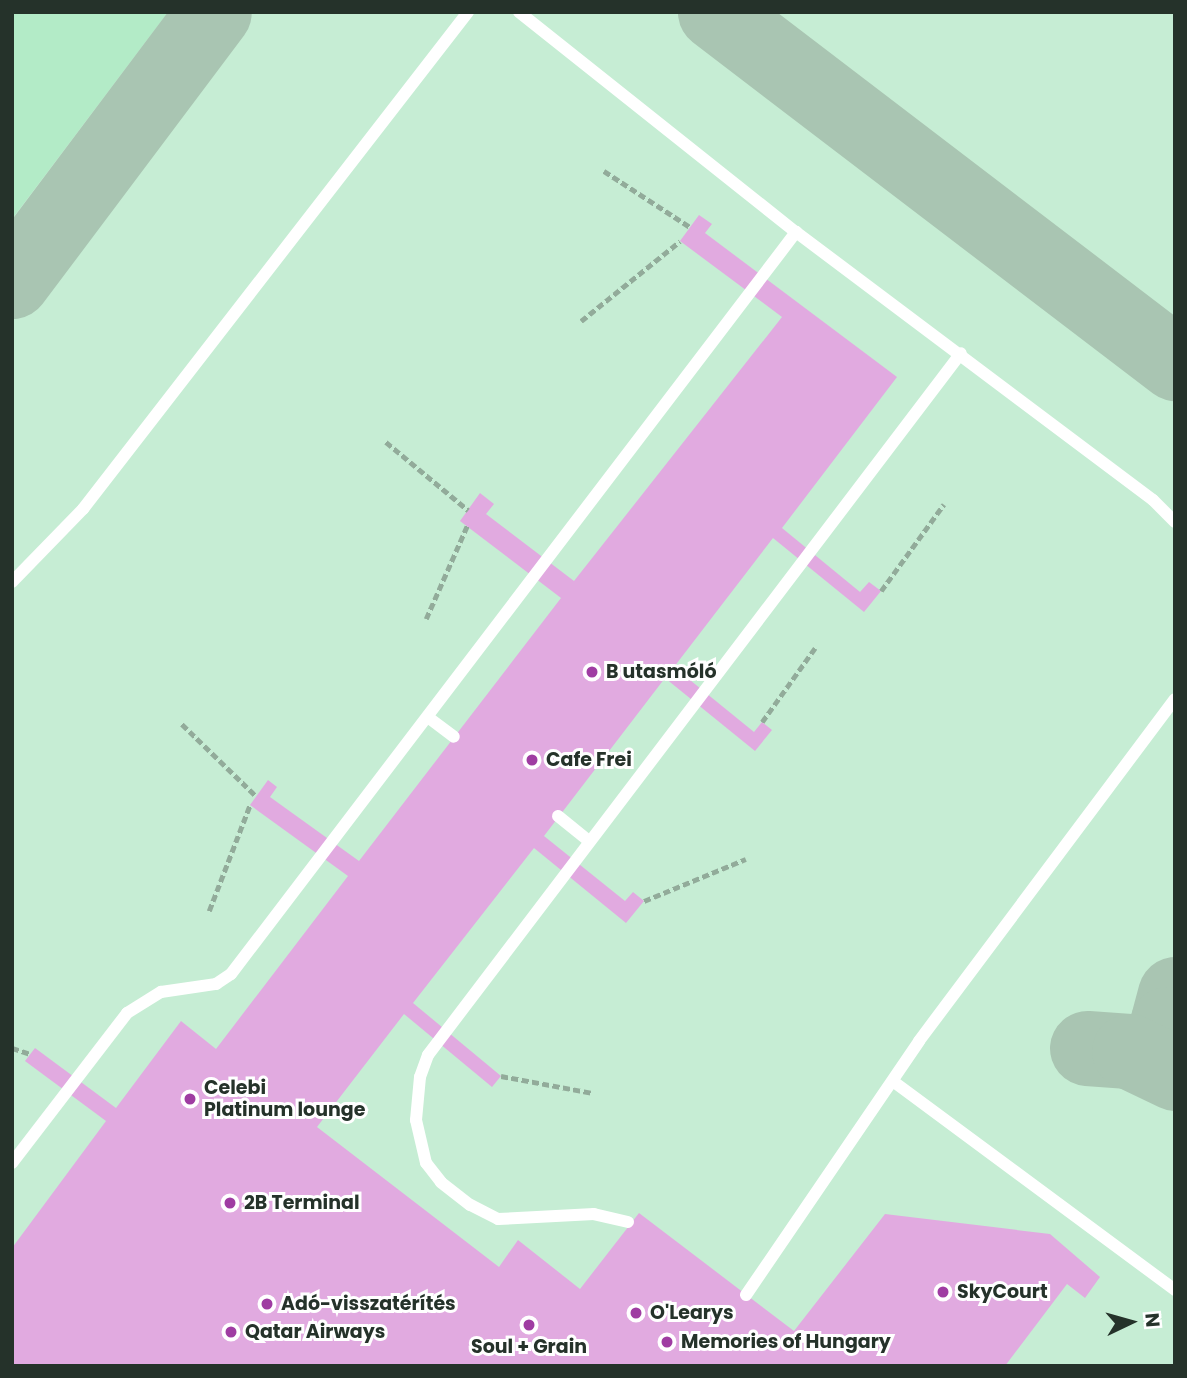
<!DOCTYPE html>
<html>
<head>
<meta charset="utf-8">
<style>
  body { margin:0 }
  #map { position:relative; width:1187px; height:1378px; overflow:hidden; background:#d7f8e2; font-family:Poppins,sans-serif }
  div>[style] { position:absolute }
  .built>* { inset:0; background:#c6edd4; transform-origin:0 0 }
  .green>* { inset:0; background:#b3ebc7 }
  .taxiway>* { height:75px; margin:-37.5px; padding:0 37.5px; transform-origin:37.5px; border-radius:37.5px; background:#a9c5b2 }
  .building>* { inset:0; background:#e1aae0 }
  .path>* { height:4.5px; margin-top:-2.25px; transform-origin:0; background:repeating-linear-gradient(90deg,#92ab9a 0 7px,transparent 0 10.5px) }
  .service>* { height:12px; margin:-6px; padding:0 6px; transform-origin:6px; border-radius:6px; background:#fff }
  .dots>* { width:19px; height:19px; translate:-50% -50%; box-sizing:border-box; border:4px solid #fff; border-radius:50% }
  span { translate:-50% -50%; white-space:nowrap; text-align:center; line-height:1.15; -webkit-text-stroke:6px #fff; paint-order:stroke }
  .poi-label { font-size:19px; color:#25322a; font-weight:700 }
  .left { translate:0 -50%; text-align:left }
  .frame { position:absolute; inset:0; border:14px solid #25322a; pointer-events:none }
  .north { position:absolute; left:1096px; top:1287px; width:70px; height:70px; -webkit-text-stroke:5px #fff; paint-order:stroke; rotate:85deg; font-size:19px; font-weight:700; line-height:28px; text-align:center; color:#25322a }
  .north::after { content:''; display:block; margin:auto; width:24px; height:32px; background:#25322a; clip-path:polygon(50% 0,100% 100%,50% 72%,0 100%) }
</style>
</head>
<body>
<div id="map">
  <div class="built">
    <div style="left:12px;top:12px;width:1163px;height:1354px"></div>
  </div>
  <div class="green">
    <div style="clip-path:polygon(12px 12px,168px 12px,12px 219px)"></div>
  </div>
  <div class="taxiway">
    <div style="left:715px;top:12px;width:579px;rotate:37.35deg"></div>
    <div style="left:12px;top:281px;width:336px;rotate:-53.1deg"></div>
    <div style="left:1175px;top:994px;width:31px;rotate:105deg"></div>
    <div style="left:1167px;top:1024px;width:44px;rotate:79.5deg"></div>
    <div style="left:1087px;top:1048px;width:42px;rotate:4.1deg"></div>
    <div style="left:1129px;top:1051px;width:51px;rotate:25.6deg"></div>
  </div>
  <div class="building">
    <div style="clip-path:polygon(699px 215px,712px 224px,705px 233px,897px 377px,782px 528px,860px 592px,869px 582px,881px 591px,864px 612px,773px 538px,674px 667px,754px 732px,762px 722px,772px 730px,755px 751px,665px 678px,544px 836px,625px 901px,633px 892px,644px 901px,626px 923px,534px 848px,413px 1003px,501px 1076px,492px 1087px,404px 1014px,317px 1127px,499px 1267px,518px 1240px,580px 1289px,639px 1213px,794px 1331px,885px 1214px,1050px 1234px,1100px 1277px,1085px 1298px,1067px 1284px,1005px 1366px,12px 1366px,12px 1248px,106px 1121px,25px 1061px,35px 1048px,116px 1108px,181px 1021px,216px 1049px,348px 876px,250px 805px,268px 780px,277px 787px,270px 797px,359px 861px,561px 598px,460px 521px,480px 493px,494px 504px,486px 514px,574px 581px,782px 317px,680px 241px)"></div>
  </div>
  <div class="path">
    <div style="left:604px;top:171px;width:103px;rotate:33.1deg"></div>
    <div style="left:581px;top:321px;width:127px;rotate:-38.9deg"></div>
    <div style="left:386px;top:442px;width:107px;rotate:39.7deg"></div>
    <div style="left:881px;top:591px;width:107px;rotate:-54.1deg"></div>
    <div style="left:426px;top:619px;width:102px;rotate:-66.2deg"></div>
    <div style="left:762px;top:722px;width:91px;rotate:-54.4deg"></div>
    <div style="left:182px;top:724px;width:103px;rotate:44.2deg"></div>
    <div style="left:644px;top:901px;width:110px;rotate:-22.4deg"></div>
    <div style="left:209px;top:911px;width:114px;rotate:-68.9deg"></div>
    <div style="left:12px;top:1048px;width:19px;rotate:18deg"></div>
    <div style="left:501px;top:1076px;width:94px;rotate:10.5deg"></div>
  </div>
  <div class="service">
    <div style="left:519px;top:12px;width:354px;rotate:38.5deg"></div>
    <div style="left:796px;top:232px;width:446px;rotate:36.9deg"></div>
    <div style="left:1153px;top:500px;width:31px;rotate:45deg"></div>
    <div style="left:12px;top:582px;width:102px;rotate:-45.8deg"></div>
    <div style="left:83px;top:509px;width:629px;rotate:-52.24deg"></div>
    <div style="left:429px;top:718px;width:31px;rotate:37deg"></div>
    <div style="left:558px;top:816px;width:40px;rotate:39deg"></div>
    <div style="left:894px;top:1082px;width:350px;rotate:36.5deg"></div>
    <div style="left:12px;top:1163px;width:189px;rotate:-52.5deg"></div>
    <div style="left:127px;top:1013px;width:40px;rotate:-32deg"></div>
    <div style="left:161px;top:992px;width:56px;rotate:-8.3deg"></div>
    <div style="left:216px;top:984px;width:18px;rotate:-34deg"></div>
    <div style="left:231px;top:974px;width:933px;rotate:-52.71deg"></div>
    <div style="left:628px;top:1222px;width:35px;rotate:-167deg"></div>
    <div style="left:594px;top:1214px;width:96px;rotate:177deg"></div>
    <div style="left:498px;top:1219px;width:31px;rotate:-153deg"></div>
    <div style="left:470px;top:1205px;width:37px;rotate:-142deg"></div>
    <div style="left:441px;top:1182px;width:24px;rotate:-128deg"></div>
    <div style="left:426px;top:1163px;width:44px;rotate:-103.1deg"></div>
    <div style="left:416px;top:1120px;width:43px;rotate:-84.7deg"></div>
    <div style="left:420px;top:1077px;width:23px;rotate:-70deg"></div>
    <div style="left:428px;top:1055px;width:881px;rotate:-52.79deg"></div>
    <div style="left:746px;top:1295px;width:307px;rotate:-55.7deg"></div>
    <div style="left:919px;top:1041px;width:427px;rotate:-53.2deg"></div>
  </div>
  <div class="dots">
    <div style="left:592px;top:672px;background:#9f3ca2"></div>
    <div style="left:532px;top:760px;background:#9f3ca2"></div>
    <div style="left:190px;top:1099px;background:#9f3ca2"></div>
    <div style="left:230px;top:1203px;background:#9f3ca2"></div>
    <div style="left:943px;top:1292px;background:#9f3ca2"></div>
    <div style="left:267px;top:1304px;background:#9f3ca2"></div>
    <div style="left:636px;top:1313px;background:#9f3ca2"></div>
    <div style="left:529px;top:1325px;background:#9f3ca2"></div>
    <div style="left:231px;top:1332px;background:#9f3ca2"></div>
    <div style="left:667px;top:1342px;background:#9f3ca2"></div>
  </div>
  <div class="poi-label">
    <span class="left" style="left:606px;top:672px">B utasmóló</span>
    <span class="left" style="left:546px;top:760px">Cafe Frei</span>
    <span class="left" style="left:204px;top:1099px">Celebi<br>Platinum lounge</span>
    <span class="left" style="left:244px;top:1203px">2B Terminal</span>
    <span class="left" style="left:957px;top:1292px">SkyCourt</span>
    <span class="left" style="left:281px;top:1304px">Adó-visszatérítés</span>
    <span class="left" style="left:650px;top:1313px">O'Learys</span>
    <span class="left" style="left:245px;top:1332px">Qatar Airways</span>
    <span class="left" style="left:681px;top:1342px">Memories of Hungary</span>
    <span style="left:529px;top:1347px">Soul + Grain</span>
  </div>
  <div class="frame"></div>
  <div class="north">N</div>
</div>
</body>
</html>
